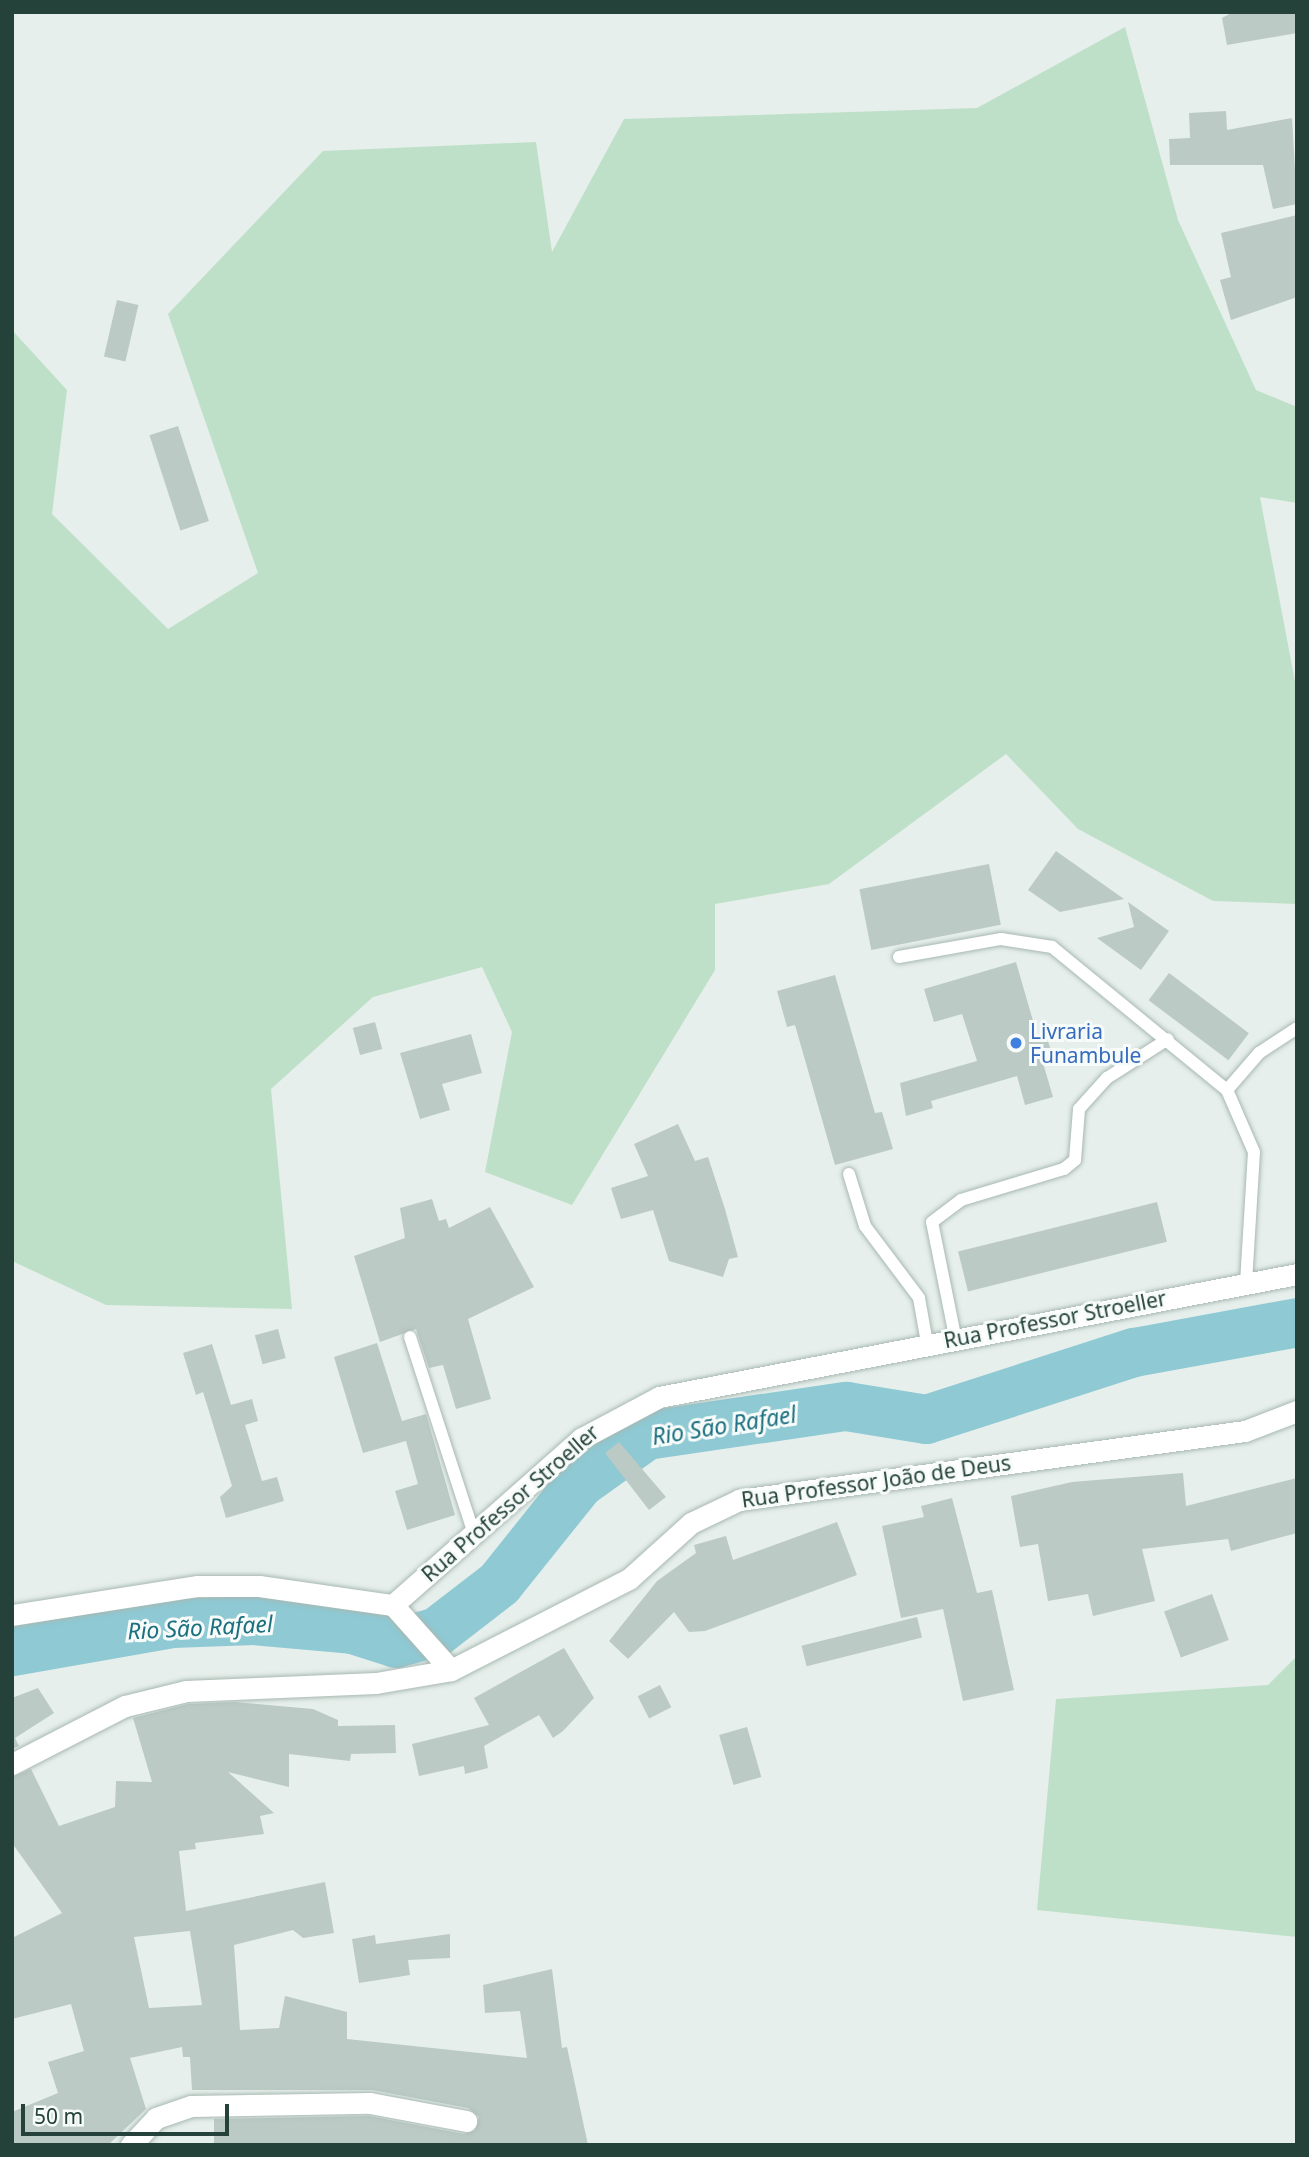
<!DOCTYPE html>
<html>
<head>
<meta charset="utf-8">
<style>
  body { margin:0 }
  #map { position:relative; width:1309px; height:2157px; overflow:hidden; background:#e6efeb; font-family:"Noto Sans",sans-serif }
  div>[style] { position:absolute }
  .green>* { inset:0; background:#bfe0c8 }
  .river>* { height:49px; margin:-24.5px; padding:0 24.5px; transform-origin:24.5px; border-radius:24.5px; background:#8ec9d4 }
  .building>* { inset:0; background:#bbcac4; transform-origin:0 0 }
  .roads { filter:drop-shadow(0 0 2px #a8b8b2) drop-shadow(0 0 2px #a8b8b2) }
  .service>* { height:12px; margin:-6px; padding:0 6px; transform-origin:6px; border-radius:6px; background:#fff }
  .minor>* { height:21px; margin:-10.5px; padding:0 10.5px; transform-origin:10.5px; border-radius:10.5px; background:#fff }
  .dots>* { width:19px; height:19px; translate:-50% -50%; box-sizing:border-box; border:4px solid #f7fbf9; border-radius:50% }
  span { translate:-50% -50%; white-space:nowrap; text-align:center; line-height:1.15; -webkit-text-stroke:6px #f7fbf9; paint-order:stroke }
  .shop-label { font-size:21px; color:#366cbe }
  .left { translate:0 -50%; text-align:left }
  .street-label { font-size:21px; color:#24423a }
  .water-label { font-size:23px; color:#1c6f80; font-style:italic }
  .frame { position:absolute; inset:0; border:14px solid #24423a; pointer-events:none }
  .scale { position:absolute; left:21px; top:2104px; width:208px; height:32px; box-sizing:border-box; border:4px solid #24423a; border-top:0; padding-left:9px; font-size:21px; line-height:24px; white-space:nowrap; color:#24423a; -webkit-text-stroke:5px #f7fbf9; paint-order:stroke }
</style>
</head>
<body>
<div id="map">
  <div class="green">
    <div style="clip-path:polygon(1125px 27px,1178px 220px,1256px 390px,1297px 407px,1297px 503px,1260px 497px,1297px 692px,1297px 904px,1213px 901px,1078px 829px,1006px 754px,829px 884px,715px 904px,715px 970px,572px 1205px,485px 1172px,512px 1032px,482px 967px,373px 997px,271px 1089px,292px 1309px,106px 1305px,12px 1261px,12px 330px,67px 390px,52px 514px,168px 629px,258px 573px,168px 314px,323px 151px,536px 142px,552px 252px,624px 119px,977px 108px)"></div>
    <div style="clip-path:polygon(1297px 1656px,1297px 1937px,1037px 1910px,1056px 1699px,1268px 1685px)"></div>
  </div>
  <div class="river">
    <div style="left:12px;top:1651px;width:162px;rotate:-9.9deg"></div>
    <div style="left:172px;top:1623px;width:81px;rotate:-2.1deg"></div>
    <div style="left:253px;top:1620px;width:99px;rotate:5.2deg"></div>
    <div style="left:352px;top:1629px;width:46px;rotate:17.7deg"></div>
    <div style="left:396px;top:1643px;width:43px;rotate:-16.3deg"></div>
    <div style="left:437px;top:1631px;width:78px;rotate:-37.7deg"></div>
    <div style="left:499px;top:1583px;width:128px;rotate:-51.3deg"></div>
    <div style="left:579px;top:1483px;width:82px;rotate:-35.6deg"></div>
    <div style="left:646px;top:1435px;width:202px;rotate:-8.3deg"></div>
    <div style="left:846px;top:1406px;width:81px;rotate:9.2deg"></div>
    <div style="left:926px;top:1419px;width:219px;rotate:-17.9deg"></div>
    <div style="left:1134px;top:1352px;width:166px;rotate:-10.4deg"></div>
  </div>
  <div class="building">
    <div style="clip-path:polygon(1233px 12px,1297px 12px,1297px 33px,1227px 45px,1222px 18px)"></div>
    <div style="clip-path:polygon(1226px 111px,1227px 130px,1292px 118px,1297px 204px,1273px 209px,1263px 165px,1170px 165px,1169px 139px,1190px 138px,1189px 113px)"></div>
    <div style="clip-path:polygon(1297px 215px,1297px 297px,1231px 320px,1220px 280px,1231px 277px,1221px 233px)"></div>
    <div style="left:117px;top:300px;width:22px;height:58px;rotate:13deg"></div>
    <div style="left:178px;top:426px;width:100px;height:30px;rotate:72deg"></div>
    <div style="clip-path:polygon(1056px 851px,1124px 899px,1060px 912px,1028px 890px)"></div>
    <div style="left:989px;top:864px;width:62px;height:132px;rotate:79deg"></div>
    <div style="clip-path:polygon(1128px 902px,1169px 931px,1141px 970px,1097px 938px,1134px 927px)"></div>
    <div style="clip-path:polygon(1016px 962px,1038px 1038px,1046px 1035px,1054px 1060px,1043px 1063px,1053px 1097px,1025px 1105px,1017px 1076px,931px 1101px,933px 1108px,906px 1116px,900px 1083px,977px 1061px,962px 1014px,934px 1022px,924px 989px)"></div>
    <div style="left:1169px;top:973px;width:100px;height:34px;rotate:37deg"></div>
    <div style="clip-path:polygon(835px 975px,875px 1113px,882px 1112px,893px 1149px,835px 1165px,795px 1025px,787px 1027px,777px 991px)"></div>
    <div style="left:375px;top:1022px;width:28px;height:23px;rotate:75deg"></div>
    <div style="clip-path:polygon(471px 1034px,482px 1073px,442px 1084px,450px 1110px,420px 1119px,400px 1053px)"></div>
    <div style="clip-path:polygon(678px 1124px,695px 1161px,708px 1157px,725px 1209px,738px 1257px,729px 1259px,723px 1277px,669px 1261px,653px 1210px,621px 1219px,611px 1188px,648px 1176px,634px 1144px)"></div>
    <div style="clip-path:polygon(432px 1199px,439px 1221px,446px 1219px,449px 1228px,490px 1207px,534px 1287px,468px 1319px,491px 1399px,456px 1409px,443px 1365px,429px 1368px,416px 1329px,380px 1342px,354px 1256px,405px 1238px,400px 1208px)"></div>
    <div style="left:1157px;top:1202px;width:41px;height:205px;rotate:76deg"></div>
    <div style="left:278px;top:1329px;width:30px;height:24px;rotate:75deg"></div>
    <div style="clip-path:polygon(377px 1343px,402px 1421px,426px 1414px,455px 1515px,407px 1530px,395px 1491px,418px 1484px,406px 1441px,363px 1453px,334px 1357px)"></div>
    <div style="clip-path:polygon(212px 1344px,231px 1405px,252px 1399px,258px 1421px,245px 1425px,262px 1481px,277px 1477px,284px 1501px,226px 1518px,220px 1497px,232px 1486px,203px 1392px,196px 1395px,183px 1353px)"></div>
    <div style="clip-path:polygon(619px 1442px,666px 1497px,649px 1510px,605px 1453px)"></div>
    <div style="clip-path:polygon(1183px 1473px,1186px 1506px,1297px 1478px,1297px 1533px,1231px 1551px,1228px 1539px,1142px 1549px,1155px 1601px,1093px 1616px,1088px 1594px,1048px 1601px,1038px 1544px,1020px 1547px,1011px 1496px,1072px 1482px)"></div>
    <div style="clip-path:polygon(952px 1498px,977px 1593px,992px 1590px,1014px 1690px,963px 1701px,943px 1609px,901px 1618px,882px 1526px,924px 1517px,921px 1506px)"></div>
    <div style="clip-path:polygon(837px 1522px,857px 1575px,705px 1631px,689px 1632px,674px 1612px,628px 1659px,609px 1641px,657px 1581px,696px 1553px,694px 1545px,726px 1536px,733px 1560px)"></div>
    <div style="left:1212px;top:1594px;width:49px;height:51px;rotate:70deg"></div>
    <div style="left:917px;top:1617px;width:21px;height:119px;rotate:76deg"></div>
    <div style="clip-path:polygon(564px 1648px,594px 1698px,563px 1731px,553px 1738px,539px 1715px,484px 1746px,488px 1768px,465px 1774px,464px 1766px,419px 1776px,412px 1744px,489px 1725px,474px 1698px)"></div>
    <div style="left:660px;top:1685px;width:25px;height:25px;rotate:63deg"></div>
    <div style="clip-path:polygon(38px 1688px,54px 1713px,15px 1738px,19px 1746px,12px 1749px,12px 1698px)"></div>
    <div style="clip-path:polygon(evenodd,235px 1702px,313px 1709px,338px 1720px,338px 1726px,395px 1725px,396px 1753px,351px 1754px,350px 1761px,289px 1754px,289px 1787px,228px 1772px,274px 1813px,260px 1816px,264px 1834px,195px 1843px,196px 1849px,179px 1851px,186px 1911px,325px 1882px,334px 1933px,303px 1938px,293px 1930px,234px 1945px,240px 2030px,279px 2028px,285px 1996px,347px 2012px,347px 2039px,527px 2058px,520px 2011px,485px 2013px,483px 1985px,552px 1969px,562px 2048px,567px 2047px,588px 2145px,214px 2145px,214px 2119px,369px 2116px,464px 2134px,475px 2130px,479px 2117px,468px 2108px,372px 2090px,192px 2090px,190px 2057px,183px 2057px,182px 2047px,130px 2058px,146px 2109px,108px 2145px,12px 2145px,12px 2112px,58px 2093px,48px 2062px,84px 2051px,71px 2004px,12px 2019px,12px 1938px,62px 1913px,12px 1843px,12px 1777px,31px 1769px,59px 1826px,115px 1807px,116px 1781px,152px 1782px,133px 1718px,188px 1704px,235px 1702px,190px 1931px,202px 2005px,149px 2008px,134px 1937px,190px 1931px)"></div>
    <div style="left:747px;top:1727px;width:52px;height:29px;rotate:74deg"></div>
    <div style="clip-path:polygon(450px 1934px,450px 1958px,408px 1960px,410px 1975px,359px 1983px,352px 1939px,375px 1935px,376px 1944px)"></div>
  </div>
  <div class="roads">
    <div class="service">
      <div style="left:899px;top:957px;width:104px;rotate:-10deg"></div>
      <div style="left:1001px;top:939px;width:52px;rotate:8.9deg"></div>
      <div style="left:1052px;top:947px;width:226px;rotate:39.3deg"></div>
      <div style="left:1227px;top:1090px;width:68px;rotate:66.5deg"></div>
      <div style="left:1254px;top:1152px;width:131px;rotate:93.5deg"></div>
      <div style="left:1227px;top:1090px;width:49px;rotate:-49.1deg"></div>
      <div style="left:1259px;top:1053px;width:45px;rotate:-33.3deg"></div>
      <div style="left:849px;top:1174px;width:54px;rotate:72.9deg"></div>
      <div style="left:865px;top:1226px;width:90px;rotate:53.1deg"></div>
      <div style="left:919px;top:1298px;width:46px;rotate:79.9deg"></div>
      <div style="left:955px;top:1336px;width:116px;rotate:-101.4deg"></div>
      <div style="left:932px;top:1222px;width:36px;rotate:-37deg"></div>
      <div style="left:961px;top:1200px;width:108px;rotate:-16.8deg"></div>
      <div style="left:1064px;top:1169px;width:14px;rotate:-39deg"></div>
      <div style="left:1075px;top:1160px;width:51px;rotate:-85.5deg"></div>
      <div style="left:1079px;top:1109px;width:42px;rotate:-47.9deg"></div>
      <div style="left:1107px;top:1078px;width:72px;rotate:-32.6deg"></div>
      <div style="left:410px;top:1337px;width:207px;rotate:72deg"></div>
    </div>
    <div class="minor">
      <div style="left:393px;top:1605px;width:87px;rotate:48.3deg"></div>
      <div style="left:12px;top:1615px;width:188px;rotate:-8.9deg"></div>
      <div style="left:198px;top:1586px;width:61px"></div>
      <div style="left:259px;top:1586px;width:135px;rotate:8.1deg"></div>
      <div style="left:393px;top:1605px;width:252px;rotate:-41.5deg"></div>
      <div style="left:582px;top:1438px;width:87px;rotate:-28deg"></div>
      <div style="left:659px;top:1397px;width:650px;rotate:-10.91deg"></div>
      <div style="left:12px;top:1764px;width:127px;rotate:-27.2deg"></div>
      <div style="left:125px;top:1706px;width:63px;rotate:-13.8deg"></div>
      <div style="left:186px;top:1691px;width:190px;rotate:-2.4deg"></div>
      <div style="left:376px;top:1683px;width:76px;rotate:-9.8deg"></div>
      <div style="left:451px;top:1670px;width:200px;rotate:-27.1deg"></div>
      <div style="left:629px;top:1579px;width:84px;rotate:-42.1deg"></div>
      <div style="left:691px;top:1523px;width:53px;rotate:-25.6deg"></div>
      <div style="left:739px;top:1500px;width:511px;rotate:-7.77deg"></div>
      <div style="left:1245px;top:1431px;width:56px;rotate:-21deg"></div>
      <div style="left:131px;top:2145px;width:37px;rotate:-47deg"></div>
      <div style="left:156px;top:2118px;width:37px;rotate:-19deg"></div>
      <div style="left:191px;top:2106px;width:179px;rotate:-1deg"></div>
      <div style="left:370px;top:2103px;width:98px;rotate:10.6deg"></div>
    </div>
  </div>
  <div class="dots">
    <div style="left:1016px;top:1043px;background:#3f7fe0"></div>
  </div>
  <div class="shop-label">
    <span class="left" style="left:1030px;top:1043px">Livraria<br>Funambule</span>
  </div>
  <div class="street-label">
    <span style="left:1055px;top:1319px;rotate:-11deg">Rua Professor Stroeller</span>
    <span style="left:876px;top:1481px;rotate:-8deg">Rua Professor João de Deus</span>
    <span style="left:510px;top:1503px;rotate:-41deg">Rua Professor Stroeller</span>
  </div>
  <div class="water-label">
    <span style="left:724px;top:1425px;rotate:-9deg">Rio São Rafael</span>
    <span style="left:200px;top:1627px;rotate:-3deg">Rio São Rafael</span>
  </div>
  <div class="frame"></div>
  <div class="scale">50 m</div>
</div>
</body>
</html>
